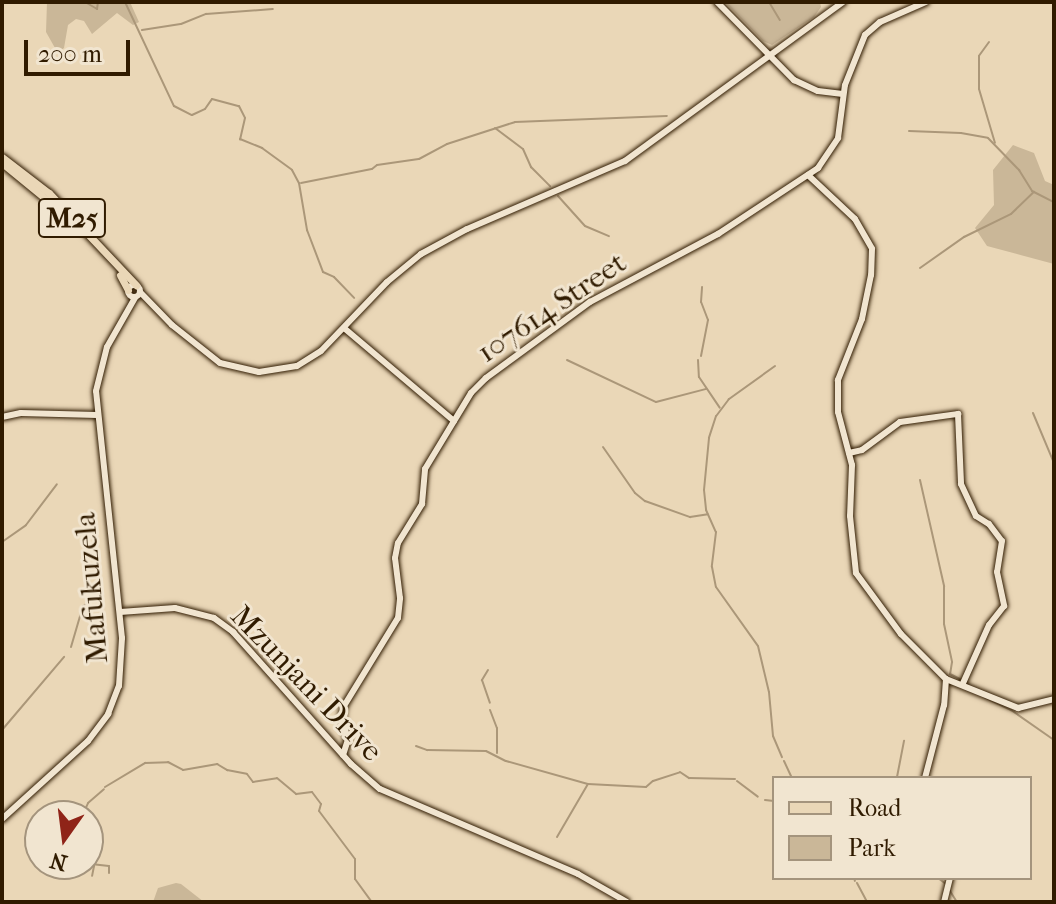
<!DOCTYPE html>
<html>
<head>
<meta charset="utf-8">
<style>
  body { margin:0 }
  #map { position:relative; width:1056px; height:904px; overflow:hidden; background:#ead7b7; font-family:"IM FELL French Canon",serif }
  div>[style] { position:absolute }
  .green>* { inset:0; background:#cab798 }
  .stream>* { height:2px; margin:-1px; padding:0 1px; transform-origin:1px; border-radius:1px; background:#ab9779 }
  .roads { filter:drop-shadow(0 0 2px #301b00) drop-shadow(0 0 2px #301b00) }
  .secondary>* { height:6px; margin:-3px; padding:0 3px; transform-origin:3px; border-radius:3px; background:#f1e5d0 }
  .secondary>.ring { margin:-3px; padding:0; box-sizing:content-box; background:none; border:6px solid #f1e5d0; border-radius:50% }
  .primary>* { height:7px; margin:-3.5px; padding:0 3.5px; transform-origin:3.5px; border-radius:3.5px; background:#ead7b7 }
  span { translate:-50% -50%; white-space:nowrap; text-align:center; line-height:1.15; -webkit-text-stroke:6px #f1e5d0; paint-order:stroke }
  .shield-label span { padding:2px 6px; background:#f1e5d0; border:2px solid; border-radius:6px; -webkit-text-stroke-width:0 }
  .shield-label { font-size:28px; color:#301b00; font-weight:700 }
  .street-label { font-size:30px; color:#301b00 }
  .frame { position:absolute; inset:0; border:4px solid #301b00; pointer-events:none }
  .legend { position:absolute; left:772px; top:776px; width:260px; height:104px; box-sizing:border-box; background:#f1e5d0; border:2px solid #a4947d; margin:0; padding:10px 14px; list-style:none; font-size:24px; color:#301b00 }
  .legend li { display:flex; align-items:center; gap:16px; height:40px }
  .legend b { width:40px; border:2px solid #a4947d }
  .north { position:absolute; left:24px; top:800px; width:80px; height:80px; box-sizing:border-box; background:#f1e5d0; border:2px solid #a4947d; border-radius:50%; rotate:194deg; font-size:22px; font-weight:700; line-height:32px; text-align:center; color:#301b00 }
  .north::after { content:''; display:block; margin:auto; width:28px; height:36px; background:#8f2418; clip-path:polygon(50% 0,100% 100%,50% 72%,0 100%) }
  .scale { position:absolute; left:24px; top:40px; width:106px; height:36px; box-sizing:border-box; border:4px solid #301b00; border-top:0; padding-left:10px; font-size:24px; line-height:28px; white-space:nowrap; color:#301b00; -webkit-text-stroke:6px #f1e5d0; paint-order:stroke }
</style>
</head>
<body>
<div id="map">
  <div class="green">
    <div style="clip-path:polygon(47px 2px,130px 2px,139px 22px,133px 25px,117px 13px,92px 34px,84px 21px,76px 19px,68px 25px,64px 48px,60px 51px,55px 48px,46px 32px)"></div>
    <div style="clip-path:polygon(725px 2px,820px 2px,821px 7px,814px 17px,772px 45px,763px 41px)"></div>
    <div style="clip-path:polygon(1013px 145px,1034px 153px,1045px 181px,1054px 185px,1054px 264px,987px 246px,975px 228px,994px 205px,993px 170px)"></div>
    <div style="clip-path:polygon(176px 883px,181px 884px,204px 902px,153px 902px,158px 888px)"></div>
  </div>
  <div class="stream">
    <div style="left:85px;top:2px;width:14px;rotate:30deg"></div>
    <div style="left:97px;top:9px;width:7px;rotate:-82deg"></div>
    <div style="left:125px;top:2px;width:115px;rotate:64.8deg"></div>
    <div style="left:174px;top:106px;width:20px;rotate:27deg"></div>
    <div style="left:192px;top:115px;width:14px;rotate:-25deg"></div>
    <div style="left:205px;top:109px;width:12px;rotate:-55deg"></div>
    <div style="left:212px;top:99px;width:28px;rotate:15deg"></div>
    <div style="left:239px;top:106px;width:13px;rotate:63deg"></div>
    <div style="left:245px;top:118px;width:22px;rotate:103deg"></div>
    <div style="left:240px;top:139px;width:24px;rotate:22deg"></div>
    <div style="left:262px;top:148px;width:37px;rotate:36deg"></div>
    <div style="left:292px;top:170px;width:15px;rotate:62deg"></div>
    <div style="left:299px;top:183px;width:48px;rotate:80.3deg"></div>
    <div style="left:307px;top:230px;width:45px;rotate:69.1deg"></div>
    <div style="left:323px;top:272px;width:12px;rotate:24deg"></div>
    <div style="left:334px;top:277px;width:29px;rotate:46deg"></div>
    <div style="left:769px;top:2px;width:21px;rotate:59deg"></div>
    <div style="left:142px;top:30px;width:39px;rotate:-9deg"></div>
    <div style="left:181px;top:24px;width:27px;rotate:-22deg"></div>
    <div style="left:206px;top:14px;width:67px;rotate:-4.3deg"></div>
    <div style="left:989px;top:42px;width:17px;rotate:126deg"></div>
    <div style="left:979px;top:56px;width:33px;rotate:90deg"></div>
    <div style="left:979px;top:89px;width:56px;rotate:73.5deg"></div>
    <div style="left:495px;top:128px;width:35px;rotate:37deg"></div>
    <div style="left:523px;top:149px;width:20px;rotate:66deg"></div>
    <div style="left:531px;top:167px;width:27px;rotate:45deg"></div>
    <div style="left:909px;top:131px;width:52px;rotate:2.2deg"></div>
    <div style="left:961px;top:133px;width:27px;rotate:10deg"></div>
    <div style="left:988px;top:138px;width:45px;rotate:45.9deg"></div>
    <div style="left:1019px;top:170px;width:25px;rotate:58deg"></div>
    <div style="left:1032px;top:191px;width:25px;rotate:27deg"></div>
    <div style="left:301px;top:183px;width:72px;rotate:-11.2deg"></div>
    <div style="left:372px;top:169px;width:6px;rotate:-39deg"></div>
    <div style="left:377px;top:165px;width:42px;rotate:-8.1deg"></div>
    <div style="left:419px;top:159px;width:32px;rotate:-28deg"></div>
    <div style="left:447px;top:144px;width:71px;rotate:-17.9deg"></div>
    <div style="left:515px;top:122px;width:152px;rotate:-2.3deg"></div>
    <div style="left:558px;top:196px;width:40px;rotate:48deg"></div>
    <div style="left:585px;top:226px;width:26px;rotate:23deg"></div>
    <div style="left:920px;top:268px;width:54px;rotate:-35.2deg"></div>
    <div style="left:964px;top:237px;width:52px;rotate:-26.1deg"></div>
    <div style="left:1011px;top:214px;width:32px;rotate:-44deg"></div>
    <div style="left:701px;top:356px;width:37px;rotate:-79deg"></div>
    <div style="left:708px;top:320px;width:19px;rotate:-111deg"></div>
    <div style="left:701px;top:302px;width:15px;rotate:-86deg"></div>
    <div style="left:567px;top:360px;width:98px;rotate:25.3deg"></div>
    <div style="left:656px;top:402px;width:52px;rotate:-14.6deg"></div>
    <div style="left:698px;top:360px;width:17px;rotate:87deg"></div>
    <div style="left:699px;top:377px;width:37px;rotate:56deg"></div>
    <div style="left:775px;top:366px;width:57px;rotate:144.3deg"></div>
    <div style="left:729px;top:399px;width:21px;rotate:127deg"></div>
    <div style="left:716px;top:416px;width:23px;rotate:108deg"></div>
    <div style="left:709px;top:438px;width:52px;rotate:95.5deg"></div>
    <div style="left:704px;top:490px;width:20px;rotate:84deg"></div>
    <div style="left:706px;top:510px;width:24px;rotate:66deg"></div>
    <div style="left:716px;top:532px;width:35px;rotate:97deg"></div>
    <div style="left:712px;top:567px;width:20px;rotate:79deg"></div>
    <div style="left:716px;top:587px;width:72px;rotate:54.6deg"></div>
    <div style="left:758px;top:646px;width:47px;rotate:76.6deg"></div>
    <div style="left:769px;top:692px;width:44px;rotate:84.8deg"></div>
    <div style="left:773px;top:736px;width:23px;rotate:67deg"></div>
    <div style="left:1033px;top:413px;width:54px;rotate:67.2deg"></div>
    <div style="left:603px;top:447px;width:56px;rotate:55.2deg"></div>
    <div style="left:635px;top:493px;width:13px;rotate:39deg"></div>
    <div style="left:645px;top:501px;width:48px;rotate:19.6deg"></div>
    <div style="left:690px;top:517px;width:18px;rotate:-9deg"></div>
    <div style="left:920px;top:480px;width:109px;rotate:77.2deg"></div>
    <div style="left:944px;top:586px;width:38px;rotate:90deg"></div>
    <div style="left:944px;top:624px;width:39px;rotate:78deg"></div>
    <div style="left:952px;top:662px;width:12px;rotate:99deg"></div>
    <div style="left:950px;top:674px;width:11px;rotate:27deg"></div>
    <div style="left:2px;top:542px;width:29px;rotate:-35deg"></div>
    <div style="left:26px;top:525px;width:51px;rotate:-52.9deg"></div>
    <div style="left:71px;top:647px;width:43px;rotate:-73.7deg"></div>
    <div style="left:83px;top:606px;width:22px;rotate:-32deg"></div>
    <div style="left:488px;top:670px;width:12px;rotate:121deg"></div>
    <div style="left:482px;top:680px;width:24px;rotate:71deg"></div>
    <div style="left:984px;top:697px;width:30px;rotate:26deg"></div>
    <div style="left:1011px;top:710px;width:52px;rotate:34.9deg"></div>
    <div style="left:490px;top:710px;width:19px;rotate:69deg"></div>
    <div style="left:497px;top:728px;width:25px;rotate:90deg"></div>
    <div style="left:2px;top:730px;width:96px;rotate:-49.7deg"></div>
    <div style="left:416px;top:746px;width:12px;rotate:20deg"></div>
    <div style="left:427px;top:750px;width:59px;rotate:1deg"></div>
    <div style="left:486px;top:751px;width:22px;rotate:27deg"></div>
    <div style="left:506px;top:761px;width:85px;rotate:15.7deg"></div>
    <div style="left:588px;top:784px;width:58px;rotate:3deg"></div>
    <div style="left:646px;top:787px;width:9px;rotate:-41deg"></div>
    <div style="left:653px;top:781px;width:28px;rotate:-18deg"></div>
    <div style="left:680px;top:772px;width:11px;rotate:34deg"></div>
    <div style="left:689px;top:778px;width:46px;rotate:1.2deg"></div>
    <div style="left:784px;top:761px;width:19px;rotate:65deg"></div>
    <div style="left:897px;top:777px;width:37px;rotate:-79deg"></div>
    <div style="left:737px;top:781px;width:26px;rotate:37deg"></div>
    <div style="left:105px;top:787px;width:47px;rotate:-31deg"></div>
    <div style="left:145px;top:763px;width:23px;rotate:-2deg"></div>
    <div style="left:168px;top:762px;width:17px;rotate:28deg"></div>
    <div style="left:183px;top:770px;width:35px;rotate:-10deg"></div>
    <div style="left:217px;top:764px;width:12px;rotate:31deg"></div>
    <div style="left:227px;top:770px;width:20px;rotate:11deg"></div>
    <div style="left:247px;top:774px;width:10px;rotate:53deg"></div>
    <div style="left:253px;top:782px;width:24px;rotate:-9deg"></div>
    <div style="left:277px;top:778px;width:25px;rotate:40deg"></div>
    <div style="left:296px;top:794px;width:16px;rotate:-7deg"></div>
    <div style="left:312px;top:792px;width:15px;rotate:53deg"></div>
    <div style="left:321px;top:804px;width:7px;rotate:106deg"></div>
    <div style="left:319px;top:811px;width:60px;rotate:53.1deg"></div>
    <div style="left:355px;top:859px;width:20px;rotate:90deg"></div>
    <div style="left:355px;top:879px;width:29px;rotate:54deg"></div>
    <div style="left:765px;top:800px;width:9px;rotate:6deg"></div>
    <div style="left:82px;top:816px;width:14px;rotate:-65deg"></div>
    <div style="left:88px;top:803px;width:21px;rotate:-41deg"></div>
    <div style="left:88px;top:825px;width:11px;rotate:75deg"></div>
    <div style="left:91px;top:836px;width:6px;rotate:121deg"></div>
    <div style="left:557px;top:837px;width:61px;rotate:-59.7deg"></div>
    <div style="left:88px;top:857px;width:11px;rotate:56deg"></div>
    <div style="left:94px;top:866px;width:10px;rotate:101deg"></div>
    <div style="left:91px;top:864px;width:18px;rotate:6deg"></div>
    <div style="left:109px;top:866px;width:7px;rotate:90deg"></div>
    <div style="left:854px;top:878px;width:3px;rotate:72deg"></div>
    <div style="left:938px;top:878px;width:10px;rotate:37deg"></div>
    <div style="left:857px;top:883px;width:21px;rotate:62deg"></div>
    <div style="left:950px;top:891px;width:13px;rotate:58deg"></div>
  </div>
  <div class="roads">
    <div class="secondary">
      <div style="left:717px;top:2px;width:110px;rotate:45.4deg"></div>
      <div style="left:794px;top:80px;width:26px;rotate:25deg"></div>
      <div style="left:818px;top:91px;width:25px;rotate:7deg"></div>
      <div style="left:808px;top:175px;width:64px;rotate:43.1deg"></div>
      <div style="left:855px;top:219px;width:34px;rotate:60deg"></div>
      <div style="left:872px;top:249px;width:26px;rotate:92deg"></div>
      <div style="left:871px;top:275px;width:45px;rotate:101.6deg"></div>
      <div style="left:862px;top:319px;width:66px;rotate:111.5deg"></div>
      <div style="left:838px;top:380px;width:32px;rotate:90deg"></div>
      <div style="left:838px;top:412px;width:55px;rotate:75.2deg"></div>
      <div style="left:852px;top:465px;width:51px;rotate:92.2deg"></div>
      <div style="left:850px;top:516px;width:57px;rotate:84deg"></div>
      <div style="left:856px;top:573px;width:76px;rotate:53.6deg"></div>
      <div style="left:901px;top:634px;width:64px;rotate:45deg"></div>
      <div style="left:946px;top:679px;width:26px;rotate:94deg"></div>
      <div style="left:944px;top:705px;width:75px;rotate:104.6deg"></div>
      <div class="ring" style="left:128px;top:285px;width:6px;height:6px"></div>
      <div style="left:140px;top:292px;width:46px;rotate:45.9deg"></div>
      <div style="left:172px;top:325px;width:61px;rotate:38.4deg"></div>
      <div style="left:220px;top:363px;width:40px;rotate:13deg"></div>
      <div style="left:259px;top:372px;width:38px;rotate:-9deg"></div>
      <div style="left:297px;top:366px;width:28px;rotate:-32deg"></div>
      <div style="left:321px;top:351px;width:95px;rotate:-46.3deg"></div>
      <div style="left:387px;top:282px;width:44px;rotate:-39.5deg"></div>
      <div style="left:421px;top:254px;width:52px;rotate:-28.5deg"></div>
      <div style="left:467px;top:229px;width:172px;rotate:-23.3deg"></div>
      <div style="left:625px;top:161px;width:270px;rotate:-36.1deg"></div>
      <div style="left:344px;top:328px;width:144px;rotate:40.2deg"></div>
      <div style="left:2px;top:417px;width:19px;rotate:-12deg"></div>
      <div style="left:21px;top:413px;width:76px;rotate:1.5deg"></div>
      <div style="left:849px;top:453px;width:13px;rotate:-13deg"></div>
      <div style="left:862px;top:450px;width:47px;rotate:-36.4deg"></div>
      <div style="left:900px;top:422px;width:59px;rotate:-7.9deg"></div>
      <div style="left:958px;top:414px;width:70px;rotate:87.5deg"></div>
      <div style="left:961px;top:484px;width:35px;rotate:65deg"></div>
      <div style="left:976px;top:516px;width:15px;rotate:32deg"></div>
      <div style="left:989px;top:524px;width:21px;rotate:53deg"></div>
      <div style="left:1002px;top:541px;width:31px;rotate:99deg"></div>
      <div style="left:997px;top:572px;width:35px;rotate:78deg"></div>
      <div style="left:1004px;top:606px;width:24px;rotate:128deg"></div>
      <div style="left:989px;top:625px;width:64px;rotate:114.1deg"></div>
      <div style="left:120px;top:612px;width:55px;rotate:-4.2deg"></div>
      <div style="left:175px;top:608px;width:40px;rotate:14.4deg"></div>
      <div style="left:214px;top:618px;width:24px;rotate:36deg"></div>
      <div style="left:233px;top:632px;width:177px;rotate:48.2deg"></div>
      <div style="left:351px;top:764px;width:38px;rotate:41deg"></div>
      <div style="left:380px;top:789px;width:215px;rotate:23.2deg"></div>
      <div style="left:578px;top:874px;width:56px;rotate:29.7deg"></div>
      <div style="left:946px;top:679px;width:78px;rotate:21.9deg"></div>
      <div style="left:1018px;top:708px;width:37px;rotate:-14deg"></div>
      <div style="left:343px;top:755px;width:16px;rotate:-72deg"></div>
      <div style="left:348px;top:740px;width:24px;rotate:-105deg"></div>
      <div style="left:342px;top:717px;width:11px;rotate:-80deg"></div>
      <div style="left:344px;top:706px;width:103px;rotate:-58.5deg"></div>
      <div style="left:398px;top:618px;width:20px;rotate:-84deg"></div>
      <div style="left:400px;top:598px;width:40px;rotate:-97.1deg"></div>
      <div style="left:395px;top:558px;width:15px;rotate:-79deg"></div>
      <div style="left:398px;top:543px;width:46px;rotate:-58.4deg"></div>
      <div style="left:422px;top:504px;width:35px;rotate:-85deg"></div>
      <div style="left:425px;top:469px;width:89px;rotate:-58.8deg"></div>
      <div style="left:471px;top:393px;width:21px;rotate:-45deg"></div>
      <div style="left:486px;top:378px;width:129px;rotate:-36.2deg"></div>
      <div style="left:590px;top:302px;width:145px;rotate:-28deg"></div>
      <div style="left:718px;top:234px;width:120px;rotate:-33.4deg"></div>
      <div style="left:818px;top:168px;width:36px;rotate:-56deg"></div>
      <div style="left:838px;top:138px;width:53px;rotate:-82.5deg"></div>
      <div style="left:845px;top:85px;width:54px;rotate:-68.2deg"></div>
      <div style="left:865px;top:35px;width:20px;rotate:-41deg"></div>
      <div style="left:880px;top:22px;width:50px;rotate:-23.5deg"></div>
      <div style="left:2px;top:819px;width:116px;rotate:-42.2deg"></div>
      <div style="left:88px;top:741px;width:34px;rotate:-53deg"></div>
      <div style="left:108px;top:714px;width:30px;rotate:-69deg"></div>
      <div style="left:119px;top:686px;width:48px;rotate:-86.4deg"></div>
      <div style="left:122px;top:638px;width:248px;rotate:-96deg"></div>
      <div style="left:96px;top:391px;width:45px;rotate:-76deg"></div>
      <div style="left:107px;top:347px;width:56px;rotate:-60.3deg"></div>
      <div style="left:944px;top:902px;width:25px;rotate:-76deg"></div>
    </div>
    <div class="primary">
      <div style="left:2px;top:157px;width:59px;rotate:37.5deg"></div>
      <div style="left:49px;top:193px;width:127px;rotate:46.6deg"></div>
      <div style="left:2px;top:163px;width:71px;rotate:39.3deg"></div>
      <div style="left:120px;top:275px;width:17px;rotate:62deg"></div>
    </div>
  </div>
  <div class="shield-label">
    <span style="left:72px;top:218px">M25</span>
  </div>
  <div class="street-label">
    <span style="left:552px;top:308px;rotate:-34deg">107614 Street</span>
    <span style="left:92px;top:588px;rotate:-95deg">Mafukuzela</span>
    <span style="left:306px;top:684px;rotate:46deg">Mzunjani Drive</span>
  </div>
  <div class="frame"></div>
  <ul class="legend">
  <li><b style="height:10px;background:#ead7b7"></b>Road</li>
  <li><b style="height:22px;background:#cab798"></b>Park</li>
  </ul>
  <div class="north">N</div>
  <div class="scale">200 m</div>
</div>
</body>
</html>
